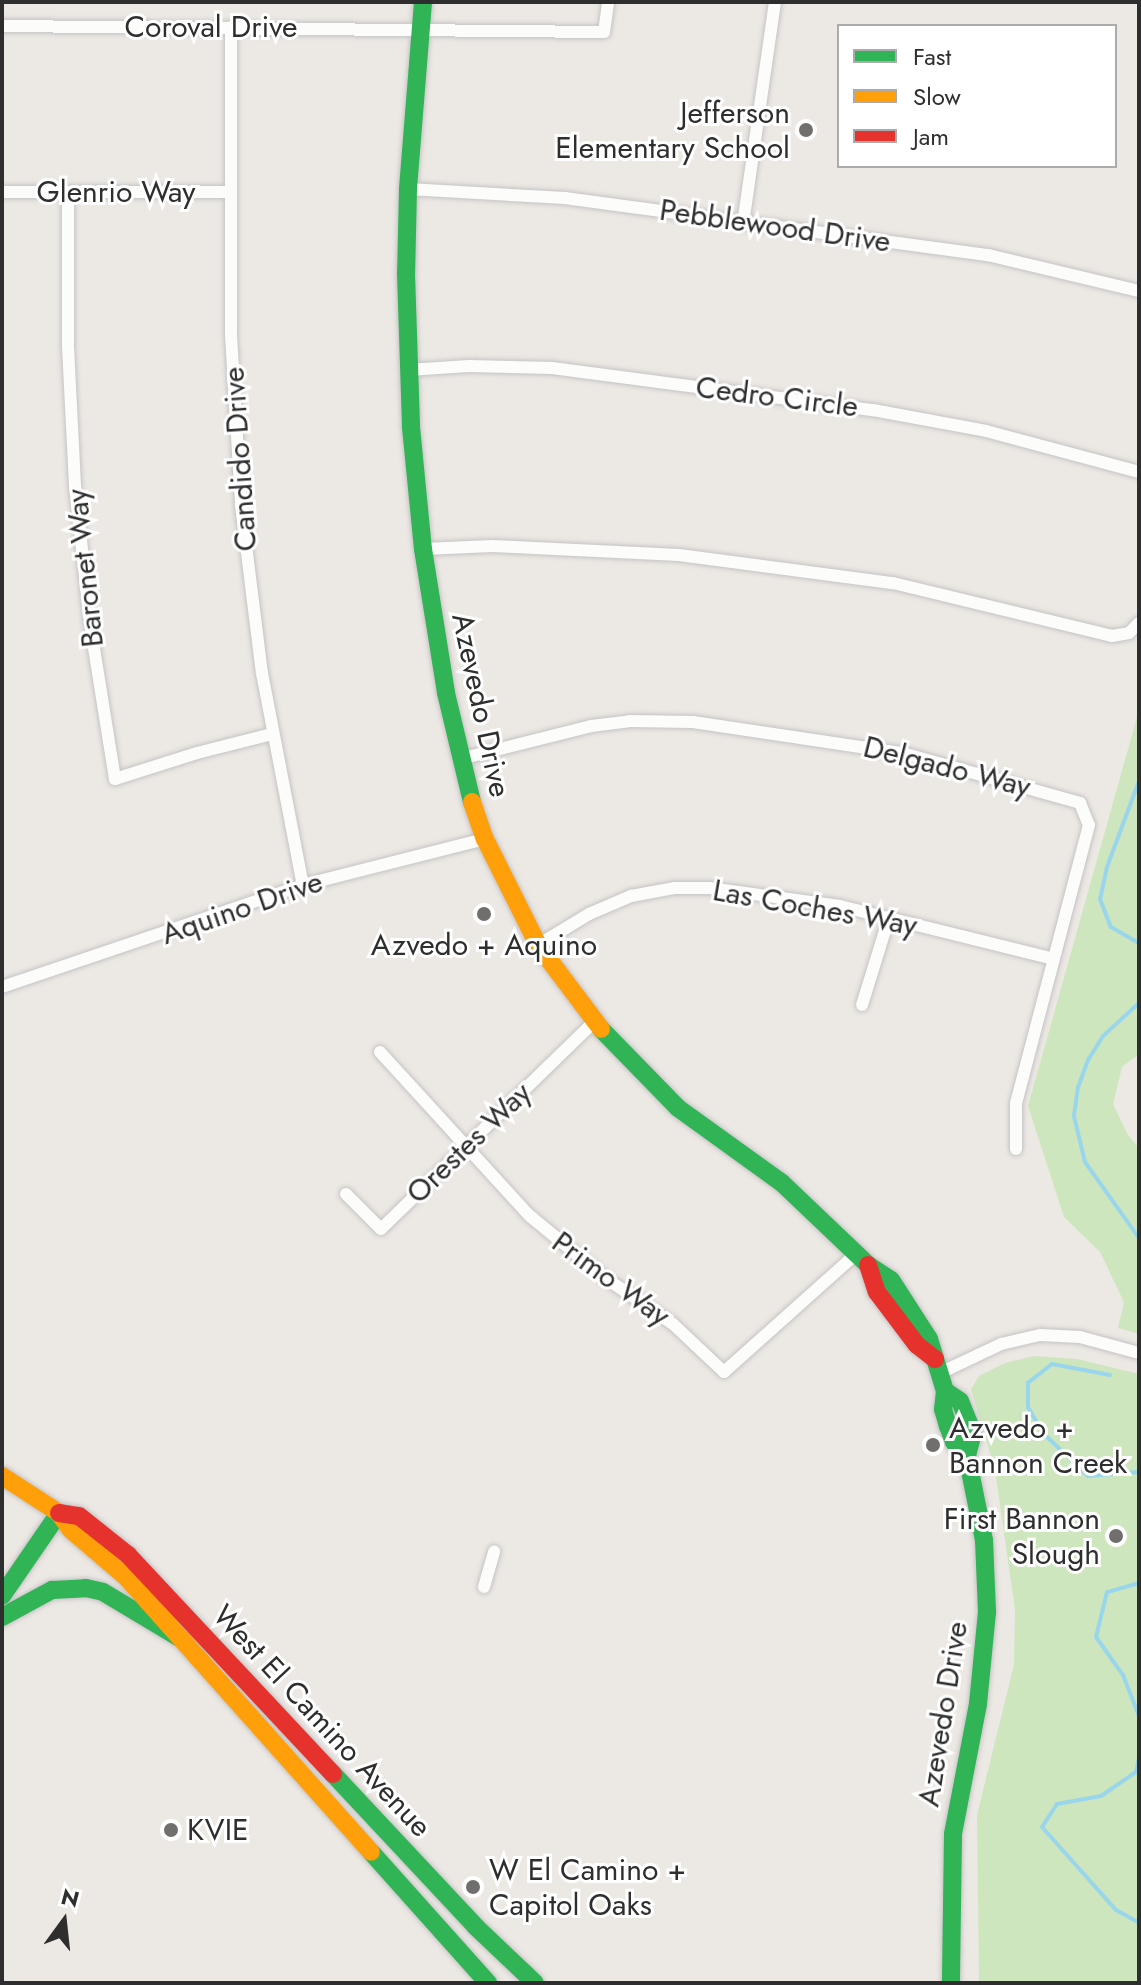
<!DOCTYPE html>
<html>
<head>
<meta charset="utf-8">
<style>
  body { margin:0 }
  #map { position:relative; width:1141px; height:1985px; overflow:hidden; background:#ece8e4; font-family:Jost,sans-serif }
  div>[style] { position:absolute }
  .green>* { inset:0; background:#cee6be }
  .stream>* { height:4px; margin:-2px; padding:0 2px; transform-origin:2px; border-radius:2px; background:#99d6ec }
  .roads { filter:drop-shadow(0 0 2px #c5c4c5) drop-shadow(0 0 2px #c5c4c5) }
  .street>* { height:12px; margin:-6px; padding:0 6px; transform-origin:6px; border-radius:6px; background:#fcfcfb }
  .fast>* { height:18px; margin:-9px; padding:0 9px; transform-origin:9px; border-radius:9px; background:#30b455 }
  .slow>* { height:18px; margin:-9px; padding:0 9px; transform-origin:9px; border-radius:9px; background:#ff9f0a }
  .jam>* { height:18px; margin:-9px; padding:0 9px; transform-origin:9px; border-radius:9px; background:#e5322d }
  .dots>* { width:22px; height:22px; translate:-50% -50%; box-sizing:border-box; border:4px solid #fff; border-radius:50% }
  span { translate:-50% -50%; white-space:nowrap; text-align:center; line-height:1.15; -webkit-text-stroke:6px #fff; paint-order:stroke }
  .street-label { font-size:30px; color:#2e2e2e }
  .poi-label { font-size:30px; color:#2e2e2e }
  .right { translate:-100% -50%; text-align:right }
  .left { translate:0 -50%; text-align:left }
  .frame { position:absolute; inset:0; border:4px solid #2e2e2e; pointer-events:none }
  .legend { position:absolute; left:837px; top:24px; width:280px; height:144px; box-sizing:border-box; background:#fff; border:2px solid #ababab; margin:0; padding:10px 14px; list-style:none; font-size:24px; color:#2e2e2e }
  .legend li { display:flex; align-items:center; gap:16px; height:40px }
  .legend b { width:40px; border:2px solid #ababab }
  .north { position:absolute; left:24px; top:1881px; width:80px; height:80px; -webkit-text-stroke:6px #fff; paint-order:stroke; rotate:15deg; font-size:22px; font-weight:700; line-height:32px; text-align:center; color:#2e2e2e }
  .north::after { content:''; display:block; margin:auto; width:28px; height:36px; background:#2e2e2e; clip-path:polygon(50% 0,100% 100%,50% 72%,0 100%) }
</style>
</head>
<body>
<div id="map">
  <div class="green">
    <div style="clip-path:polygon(1139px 710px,1139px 1054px,1122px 1067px,1113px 1104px,1128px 1135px,1139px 1148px,1139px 1334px,1118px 1328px,1124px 1302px,1100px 1252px,1064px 1217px,1028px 1106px)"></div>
    <div style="clip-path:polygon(1034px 1356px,1077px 1359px,1139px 1374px,1139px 1983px,979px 1983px,977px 1815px,1014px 1665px,1015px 1609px,995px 1470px,971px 1389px,979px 1376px,1005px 1363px)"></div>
  </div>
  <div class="stream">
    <div style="left:1139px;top:781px;width:92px;rotate:110.4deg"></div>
    <div style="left:1107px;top:867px;width:33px;rotate:102deg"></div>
    <div style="left:1100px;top:899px;width:30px;rotate:69deg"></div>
    <div style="left:1111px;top:927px;width:32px;rotate:30deg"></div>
    <div style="left:1139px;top:1003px;width:49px;rotate:137.5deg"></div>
    <div style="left:1103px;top:1036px;width:28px;rotate:122deg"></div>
    <div style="left:1088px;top:1060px;width:29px;rotate:110deg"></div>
    <div style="left:1078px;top:1087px;width:29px;rotate:98deg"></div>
    <div style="left:1074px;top:1116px;width:47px;rotate:76.6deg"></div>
    <div style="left:1085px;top:1162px;width:93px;rotate:54.6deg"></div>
    <div style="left:1110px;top:1375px;width:59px;rotate:-169.3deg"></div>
    <div style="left:1052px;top:1364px;width:31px;rotate:142deg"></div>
    <div style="left:1028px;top:1383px;width:24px;rotate:90deg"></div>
    <div style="left:1028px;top:1407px;width:30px;rotate:60deg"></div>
    <div style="left:1043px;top:1433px;width:62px;rotate:43.7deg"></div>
    <div style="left:1088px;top:1476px;width:51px;rotate:-4.5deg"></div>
    <div style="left:1139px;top:1583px;width:33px;rotate:164deg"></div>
    <div style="left:1107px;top:1592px;width:46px;rotate:103.7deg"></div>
    <div style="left:1096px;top:1637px;width:47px;rotate:54.6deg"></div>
    <div style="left:1123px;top:1675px;width:44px;rotate:68.7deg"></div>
    <div style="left:1139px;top:1758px;width:14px;rotate:102deg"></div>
    <div style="left:1136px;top:1772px;width:42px;rotate:145.6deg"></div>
    <div style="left:1101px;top:1796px;width:45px;rotate:169.7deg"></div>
    <div style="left:1057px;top:1804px;width:27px;rotate:123deg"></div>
    <div style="left:1042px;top:1827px;width:111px;rotate:48.3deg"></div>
    <div style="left:1116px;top:1910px;width:26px;rotate:29deg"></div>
  </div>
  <div class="roads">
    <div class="street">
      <div style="left:2px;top:26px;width:602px;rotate:0.57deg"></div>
      <div style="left:604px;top:32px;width:30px;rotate:-82deg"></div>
      <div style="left:231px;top:27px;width:308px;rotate:90deg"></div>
      <div style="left:231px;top:335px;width:170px;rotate:86.6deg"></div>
      <div style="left:241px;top:505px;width:169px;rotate:82.9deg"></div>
      <div style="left:262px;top:673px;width:216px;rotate:79.1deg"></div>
      <div style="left:408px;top:189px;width:157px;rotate:3.3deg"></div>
      <div style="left:565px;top:198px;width:427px;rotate:7.7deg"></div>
      <div style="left:988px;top:255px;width:155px;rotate:13.4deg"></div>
      <div style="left:2px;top:192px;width:229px"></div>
      <div style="left:68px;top:192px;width:155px;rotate:90deg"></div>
      <div style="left:68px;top:347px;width:138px;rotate:87.1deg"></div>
      <div style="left:75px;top:485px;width:139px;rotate:83.8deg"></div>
      <div style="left:90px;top:623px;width:158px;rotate:80.9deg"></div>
      <div style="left:115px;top:779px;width:86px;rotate:-17.6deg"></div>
      <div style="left:197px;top:753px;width:77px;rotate:-14.2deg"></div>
      <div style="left:743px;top:224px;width:224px;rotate:-81.8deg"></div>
      <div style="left:408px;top:370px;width:61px;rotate:-3.8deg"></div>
      <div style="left:469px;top:366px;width:83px;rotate:1.4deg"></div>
      <div style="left:552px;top:368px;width:324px;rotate:7.5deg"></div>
      <div style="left:873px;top:410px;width:115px;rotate:10.5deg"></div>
      <div style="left:986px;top:431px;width:158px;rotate:15deg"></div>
      <div style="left:423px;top:549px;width:70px;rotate:-2.5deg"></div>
      <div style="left:493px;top:546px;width:186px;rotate:2.8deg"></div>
      <div style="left:679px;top:555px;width:216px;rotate:7.5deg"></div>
      <div style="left:893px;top:583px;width:225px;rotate:13.6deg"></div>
      <div style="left:1112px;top:636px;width:17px;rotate:-10deg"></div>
      <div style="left:1129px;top:633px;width:14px;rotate:-45deg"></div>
      <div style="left:460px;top:759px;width:135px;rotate:-14.1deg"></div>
      <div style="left:591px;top:726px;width:38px;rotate:-7deg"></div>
      <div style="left:629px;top:721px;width:64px;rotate:0.9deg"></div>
      <div style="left:693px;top:722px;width:215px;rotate:8.5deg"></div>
      <div style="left:906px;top:754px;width:181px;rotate:15.7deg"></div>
      <div style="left:1080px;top:803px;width:24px;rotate:68deg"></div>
      <div style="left:1089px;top:825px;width:287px;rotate:104.7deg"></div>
      <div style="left:1016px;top:1103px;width:46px;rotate:90deg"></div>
      <div style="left:538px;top:945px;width:60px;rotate:-31.3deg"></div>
      <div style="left:589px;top:914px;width:46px;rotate:-23.2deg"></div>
      <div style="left:631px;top:896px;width:45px;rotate:-10.3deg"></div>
      <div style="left:675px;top:888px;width:34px"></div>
      <div style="left:709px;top:888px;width:132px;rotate:7.8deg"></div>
      <div style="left:840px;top:906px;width:220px;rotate:13.9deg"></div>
      <div style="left:2px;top:987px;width:318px;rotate:-18.7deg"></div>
      <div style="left:303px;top:885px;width:188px;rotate:-14.2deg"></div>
      <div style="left:862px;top:1005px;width:91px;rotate:-72.8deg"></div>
      <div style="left:380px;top:1052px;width:222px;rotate:47.6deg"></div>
      <div style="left:530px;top:1216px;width:96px;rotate:39.5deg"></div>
      <div style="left:604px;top:1277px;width:83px;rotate:34.3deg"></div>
      <div style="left:673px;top:1324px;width:70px;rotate:43.3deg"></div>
      <div style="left:724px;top:1372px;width:178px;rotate:-41.8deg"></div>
      <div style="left:346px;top:1194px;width:49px;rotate:45deg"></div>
      <div style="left:381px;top:1229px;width:296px;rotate:-44.2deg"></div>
      <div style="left:940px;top:1373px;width:68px;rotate:-25.4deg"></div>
      <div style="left:1001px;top:1344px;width:40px;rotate:-13deg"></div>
      <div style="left:1040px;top:1335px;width:40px;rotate:2.9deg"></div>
      <div style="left:1080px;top:1337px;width:61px;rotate:15.2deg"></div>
      <div style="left:484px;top:1587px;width:37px;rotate:-74deg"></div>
    </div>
    <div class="fast">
      <div style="left:423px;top:2px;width:188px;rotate:94.6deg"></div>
      <div style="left:408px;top:189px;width:85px;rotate:91.3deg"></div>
      <div style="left:406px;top:274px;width:153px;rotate:88.1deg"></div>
      <div style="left:411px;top:427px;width:123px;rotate:84.4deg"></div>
      <div style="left:423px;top:549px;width:146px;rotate:80.9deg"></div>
      <div style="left:446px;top:693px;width:112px;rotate:76.6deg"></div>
      <div style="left:601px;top:1029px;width:110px;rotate:45.7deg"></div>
      <div style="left:678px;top:1108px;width:128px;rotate:35.8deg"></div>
      <div style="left:782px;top:1183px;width:119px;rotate:43.6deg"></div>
      <div style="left:868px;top:1265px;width:27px;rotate:33deg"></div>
      <div style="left:891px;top:1280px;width:70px;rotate:57.2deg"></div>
      <div style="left:929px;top:1339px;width:54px;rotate:72.9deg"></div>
      <div style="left:945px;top:1391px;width:18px;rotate:96deg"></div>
      <div style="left:943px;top:1409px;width:18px;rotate:74deg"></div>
      <div style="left:948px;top:1426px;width:17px;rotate:69deg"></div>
      <div style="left:954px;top:1442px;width:19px;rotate:47deg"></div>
      <div style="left:945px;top:1391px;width:18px;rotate:34deg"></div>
      <div style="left:960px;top:1401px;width:35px;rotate:68deg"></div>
      <div style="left:973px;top:1433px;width:24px;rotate:105deg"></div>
      <div style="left:967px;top:1456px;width:86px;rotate:78.6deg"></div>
      <div style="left:984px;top:1540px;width:72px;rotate:87.6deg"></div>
      <div style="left:987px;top:1612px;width:92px;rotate:95.6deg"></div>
      <div style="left:978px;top:1704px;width:132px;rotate:100.9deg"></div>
      <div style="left:953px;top:1834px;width:149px;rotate:90.8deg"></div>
      <div style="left:2px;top:1596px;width:101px;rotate:-55.5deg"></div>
      <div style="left:2px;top:1617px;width:57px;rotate:-28.4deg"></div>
      <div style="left:52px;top:1590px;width:34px;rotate:-3deg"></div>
      <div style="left:86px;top:1588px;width:17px;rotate:13deg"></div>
      <div style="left:103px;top:1592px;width:90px;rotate:30.9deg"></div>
      <div style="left:333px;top:1774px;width:209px;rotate:46.9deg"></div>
      <div style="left:476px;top:1927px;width:81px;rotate:43.5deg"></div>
      <div style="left:371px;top:1852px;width:176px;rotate:48.2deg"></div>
    </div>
    <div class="slow">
      <div style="left:472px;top:802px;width:39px;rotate:71deg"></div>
      <div style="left:485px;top:839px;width:119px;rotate:63.4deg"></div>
      <div style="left:538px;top:945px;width:105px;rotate:53.1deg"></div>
      <div style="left:2px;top:1476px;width:68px;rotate:33deg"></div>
      <div style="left:59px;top:1513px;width:21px;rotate:55deg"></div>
      <div style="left:71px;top:1530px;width:72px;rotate:40.5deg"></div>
      <div style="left:126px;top:1577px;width:368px;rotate:48.3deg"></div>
    </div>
    <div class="jam">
      <div style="left:868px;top:1265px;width:28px;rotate:72deg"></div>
      <div style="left:877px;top:1292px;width:66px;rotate:53deg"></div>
      <div style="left:917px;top:1345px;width:23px;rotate:38deg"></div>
      <div style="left:59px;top:1513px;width:20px;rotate:9deg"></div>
      <div style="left:79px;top:1516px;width:63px;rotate:38.5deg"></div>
      <div style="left:128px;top:1555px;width:300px;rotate:46.9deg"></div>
    </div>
  </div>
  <div class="dots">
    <div style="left:806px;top:130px;background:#706f6e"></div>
    <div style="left:484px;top:914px;background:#706f6e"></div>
    <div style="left:933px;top:1445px;background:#706f6e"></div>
    <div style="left:1116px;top:1536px;background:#706f6e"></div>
    <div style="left:171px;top:1830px;background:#706f6e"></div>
    <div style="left:473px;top:1887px;background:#706f6e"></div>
  </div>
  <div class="street-label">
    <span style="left:211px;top:27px">Coroval Drive</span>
    <span style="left:116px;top:192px">Glenrio Way</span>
    <span style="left:775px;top:226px;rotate:8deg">Pebblewood Drive</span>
    <span style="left:777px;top:397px;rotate:7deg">Cedro Circle</span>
    <span style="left:240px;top:459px;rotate:-94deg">Candido Drive</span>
    <span style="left:85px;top:568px;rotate:-96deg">Baronet Way</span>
    <span style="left:481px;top:705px;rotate:78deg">Azevedo Drive</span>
    <span style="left:947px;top:767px;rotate:14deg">Delgado Way</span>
    <span style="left:242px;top:908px;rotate:-19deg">Aquino Drive</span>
    <span style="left:815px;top:908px;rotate:10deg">Las Coches Way</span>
    <span style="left:469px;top:1143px;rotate:-44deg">Orestes Way</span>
    <span style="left:611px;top:1279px;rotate:36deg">Primo Way</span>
    <span style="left:943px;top:1714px;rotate:-81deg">Azevedo Drive</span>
    <span style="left:322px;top:1721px;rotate:47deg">West El Camino Avenue</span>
  </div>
  <div class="poi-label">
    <span class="right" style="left:790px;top:130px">Jefferson<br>Elementary School</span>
    <span style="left:484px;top:945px">Azvedo + Aquino</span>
    <span class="left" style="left:949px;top:1445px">Azvedo +<br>Bannon Creek</span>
    <span class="right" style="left:1100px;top:1536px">First Bannon<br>Slough</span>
    <span class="left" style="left:187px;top:1830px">KVIE</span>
    <span class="left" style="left:489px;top:1887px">W El Camino +<br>Capitol Oaks</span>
  </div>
  <div class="frame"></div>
  <ul class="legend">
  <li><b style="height:10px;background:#30b455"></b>Fast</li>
  <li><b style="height:10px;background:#ff9f0a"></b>Slow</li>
  <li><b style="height:10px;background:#e5322d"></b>Jam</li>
  </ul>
  <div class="north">N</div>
</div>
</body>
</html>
